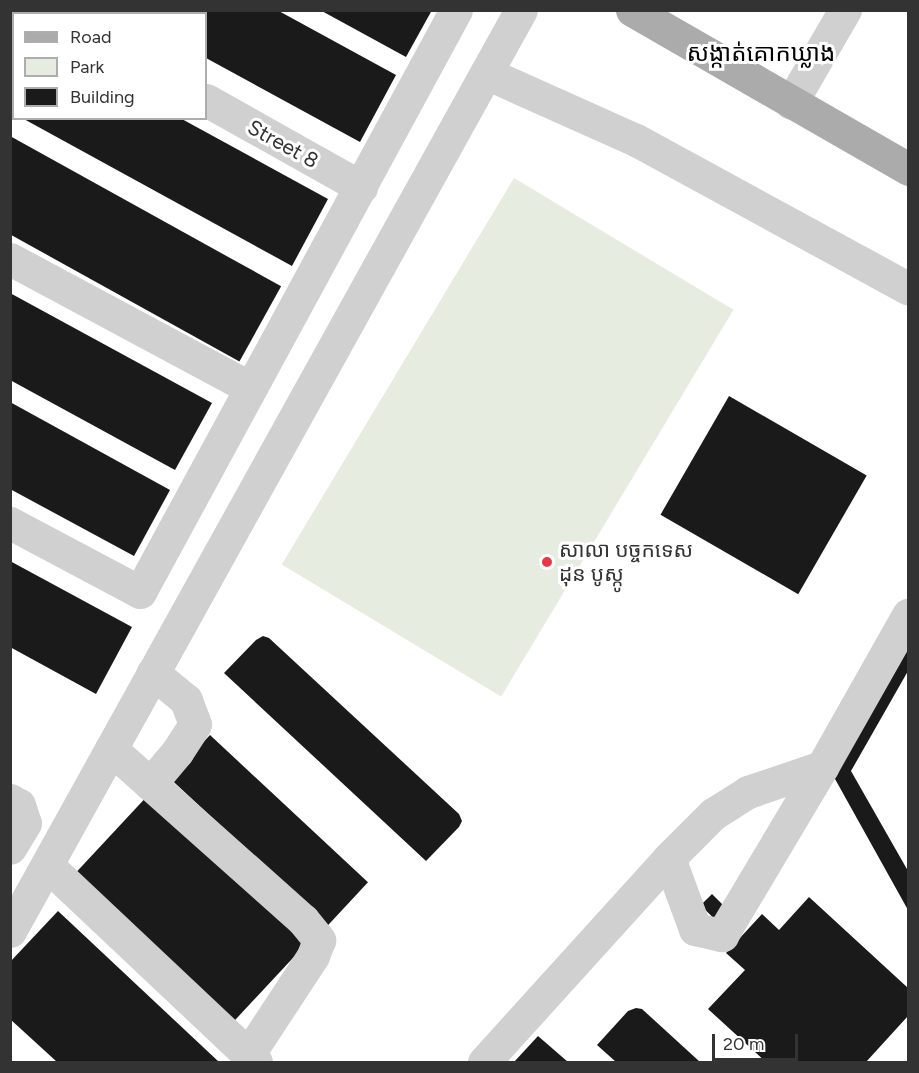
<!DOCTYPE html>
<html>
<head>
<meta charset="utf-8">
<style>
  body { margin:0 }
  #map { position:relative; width:919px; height:1073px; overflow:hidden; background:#fff; font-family:Figtree,"Noto Sans Khmer",sans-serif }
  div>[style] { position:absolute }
  .green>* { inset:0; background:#e6ecdf; transform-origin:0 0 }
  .building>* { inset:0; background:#1a1a1a; transform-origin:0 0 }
  .minor>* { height:33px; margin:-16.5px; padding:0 16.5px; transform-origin:16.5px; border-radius:16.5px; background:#d0d0d0 }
  .major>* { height:33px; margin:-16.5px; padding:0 16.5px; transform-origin:16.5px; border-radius:16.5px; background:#ababab }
  .dots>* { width:16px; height:16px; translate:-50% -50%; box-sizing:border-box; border:3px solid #fff; border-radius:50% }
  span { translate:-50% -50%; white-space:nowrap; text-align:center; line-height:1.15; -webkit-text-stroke:6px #fff; paint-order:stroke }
  .street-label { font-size:21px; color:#333 }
  .poi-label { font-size:21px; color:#333 }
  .left { translate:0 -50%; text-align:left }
  .quarter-label { font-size:24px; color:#000 }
  .frame { position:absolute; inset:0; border:12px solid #333; pointer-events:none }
  .legend { position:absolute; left:12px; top:12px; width:195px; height:108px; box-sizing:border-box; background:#fff; border:2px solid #adadad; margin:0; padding:8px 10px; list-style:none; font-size:18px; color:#333 }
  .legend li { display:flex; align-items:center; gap:12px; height:30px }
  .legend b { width:30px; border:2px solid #adadad }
  .scale { position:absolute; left:712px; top:1034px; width:86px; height:27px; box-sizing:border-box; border:3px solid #333; border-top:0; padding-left:8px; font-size:18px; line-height:21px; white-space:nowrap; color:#333; -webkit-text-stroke:4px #fff; paint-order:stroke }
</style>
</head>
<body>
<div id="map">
  <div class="green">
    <div style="left:514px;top:178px;width:256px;height:451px;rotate:31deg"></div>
  </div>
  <div class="building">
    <div style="clip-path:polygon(119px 10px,277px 10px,396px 75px,360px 142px,206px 58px,206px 14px,124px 14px)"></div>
    <div style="clip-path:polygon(320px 10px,432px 10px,406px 57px)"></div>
    <div style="left:14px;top:53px;width:61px;height:7px;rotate:90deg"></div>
    <div style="clip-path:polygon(22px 118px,180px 118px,328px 199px,292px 266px)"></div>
    <div style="left:10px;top:136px;width:310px;height:86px;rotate:29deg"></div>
    <div style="clip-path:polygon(10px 293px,212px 403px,175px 470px,10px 380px)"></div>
    <div style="left:729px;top:396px;width:159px;height:137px;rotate:30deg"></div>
    <div style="clip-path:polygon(10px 402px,170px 490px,134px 556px,10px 489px)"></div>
    <div style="clip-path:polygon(10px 561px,132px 627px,96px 694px,10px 647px)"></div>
    <div style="clip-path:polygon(908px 631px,908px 671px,851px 771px,908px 871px,908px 910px,830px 770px)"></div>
    <div style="clip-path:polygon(263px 636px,269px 638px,459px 814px,462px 821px,459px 827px,426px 861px,224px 673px,256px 640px)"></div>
    <div style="left:210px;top:735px;width:216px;height:59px;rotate:43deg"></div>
    <div style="left:151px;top:792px;width:217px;height:111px;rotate:43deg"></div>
    <div style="left:712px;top:894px;width:18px;height:16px;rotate:45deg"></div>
    <div style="clip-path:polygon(809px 897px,908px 988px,908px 1016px,866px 1062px,766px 1062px,708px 1009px,745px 970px,726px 953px,762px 914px,779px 930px)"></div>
    <div style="clip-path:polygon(58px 911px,219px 1062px,57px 1062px,10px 1019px,10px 962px)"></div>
    <div style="clip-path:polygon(636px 1008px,642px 1009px,700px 1062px,616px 1062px,597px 1045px,628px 1011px)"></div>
    <div style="clip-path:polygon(538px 1036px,568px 1062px,514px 1062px)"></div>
  </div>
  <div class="minor">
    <div style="left:45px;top:10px;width:7px;rotate:34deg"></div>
    <div style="left:486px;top:73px;width:164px;rotate:24.1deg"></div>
    <div style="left:636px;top:140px;width:310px;rotate:28.6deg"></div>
    <div style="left:206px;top:100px;width:178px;rotate:29.3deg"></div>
    <div style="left:791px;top:103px;width:108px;rotate:-59.9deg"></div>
    <div style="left:10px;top:259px;width:273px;rotate:28.2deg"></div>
    <div style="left:10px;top:523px;width:147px;rotate:28deg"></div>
    <div style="left:140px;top:592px;width:662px;rotate:-61.5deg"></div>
    <div style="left:111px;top:749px;width:257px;rotate:41.7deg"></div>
    <div style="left:303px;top:920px;width:26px;rotate:51deg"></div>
    <div style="left:319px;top:940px;width:17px;rotate:111deg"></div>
    <div style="left:313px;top:956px;width:118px;rotate:123.3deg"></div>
    <div style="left:150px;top:784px;width:42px;rotate:-49.8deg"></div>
    <div style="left:177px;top:752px;width:33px;rotate:-57deg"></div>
    <div style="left:195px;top:724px;width:26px;rotate:-111deg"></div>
    <div style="left:186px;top:700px;width:43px;rotate:-140.7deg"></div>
    <div style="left:10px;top:800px;width:10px;rotate:29deg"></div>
    <div style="left:19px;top:805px;width:19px;rotate:72deg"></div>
    <div style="left:25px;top:823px;width:29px;rotate:121deg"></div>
    <div style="left:669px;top:858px;width:76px;rotate:69.9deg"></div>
    <div style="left:695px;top:929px;width:28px;rotate:13deg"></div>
    <div style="left:722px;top:935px;width:196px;rotate:-59.2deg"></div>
    <div style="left:822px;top:767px;width:175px;rotate:-60.5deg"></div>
    <div style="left:47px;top:865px;width:287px;rotate:43.3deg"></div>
    <div style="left:10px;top:931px;width:1053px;rotate:-60.98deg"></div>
    <div style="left:484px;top:1062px;width:275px;rotate:-47.8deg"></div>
    <div style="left:669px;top:858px;width:62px;rotate:-45deg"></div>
    <div style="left:713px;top:814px;width:41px;rotate:-32.2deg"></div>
    <div style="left:748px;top:792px;width:78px;rotate:-18.7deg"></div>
  </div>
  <div class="major">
    <div style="left:632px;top:10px;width:319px;rotate:29.9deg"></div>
  </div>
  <div class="dots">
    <div style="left:547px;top:562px;background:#e63946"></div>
  </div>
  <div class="street-label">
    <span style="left:283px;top:144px;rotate:29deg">Street 8</span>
  </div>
  <div class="poi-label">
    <span class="left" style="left:559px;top:562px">សាលា បច្ចកទេស<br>ដុន បូស្កូ</span>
  </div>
  <div class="quarter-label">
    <span style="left:761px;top:53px">សង្កាត់គោកឃ្លាង</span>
  </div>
  <div class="frame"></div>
  <ul class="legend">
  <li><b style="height:8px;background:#ababab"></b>Road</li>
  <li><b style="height:16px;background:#e6ecdf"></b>Park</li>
  <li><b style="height:16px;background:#1a1a1a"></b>Building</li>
  </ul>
  <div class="scale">20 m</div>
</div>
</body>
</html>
